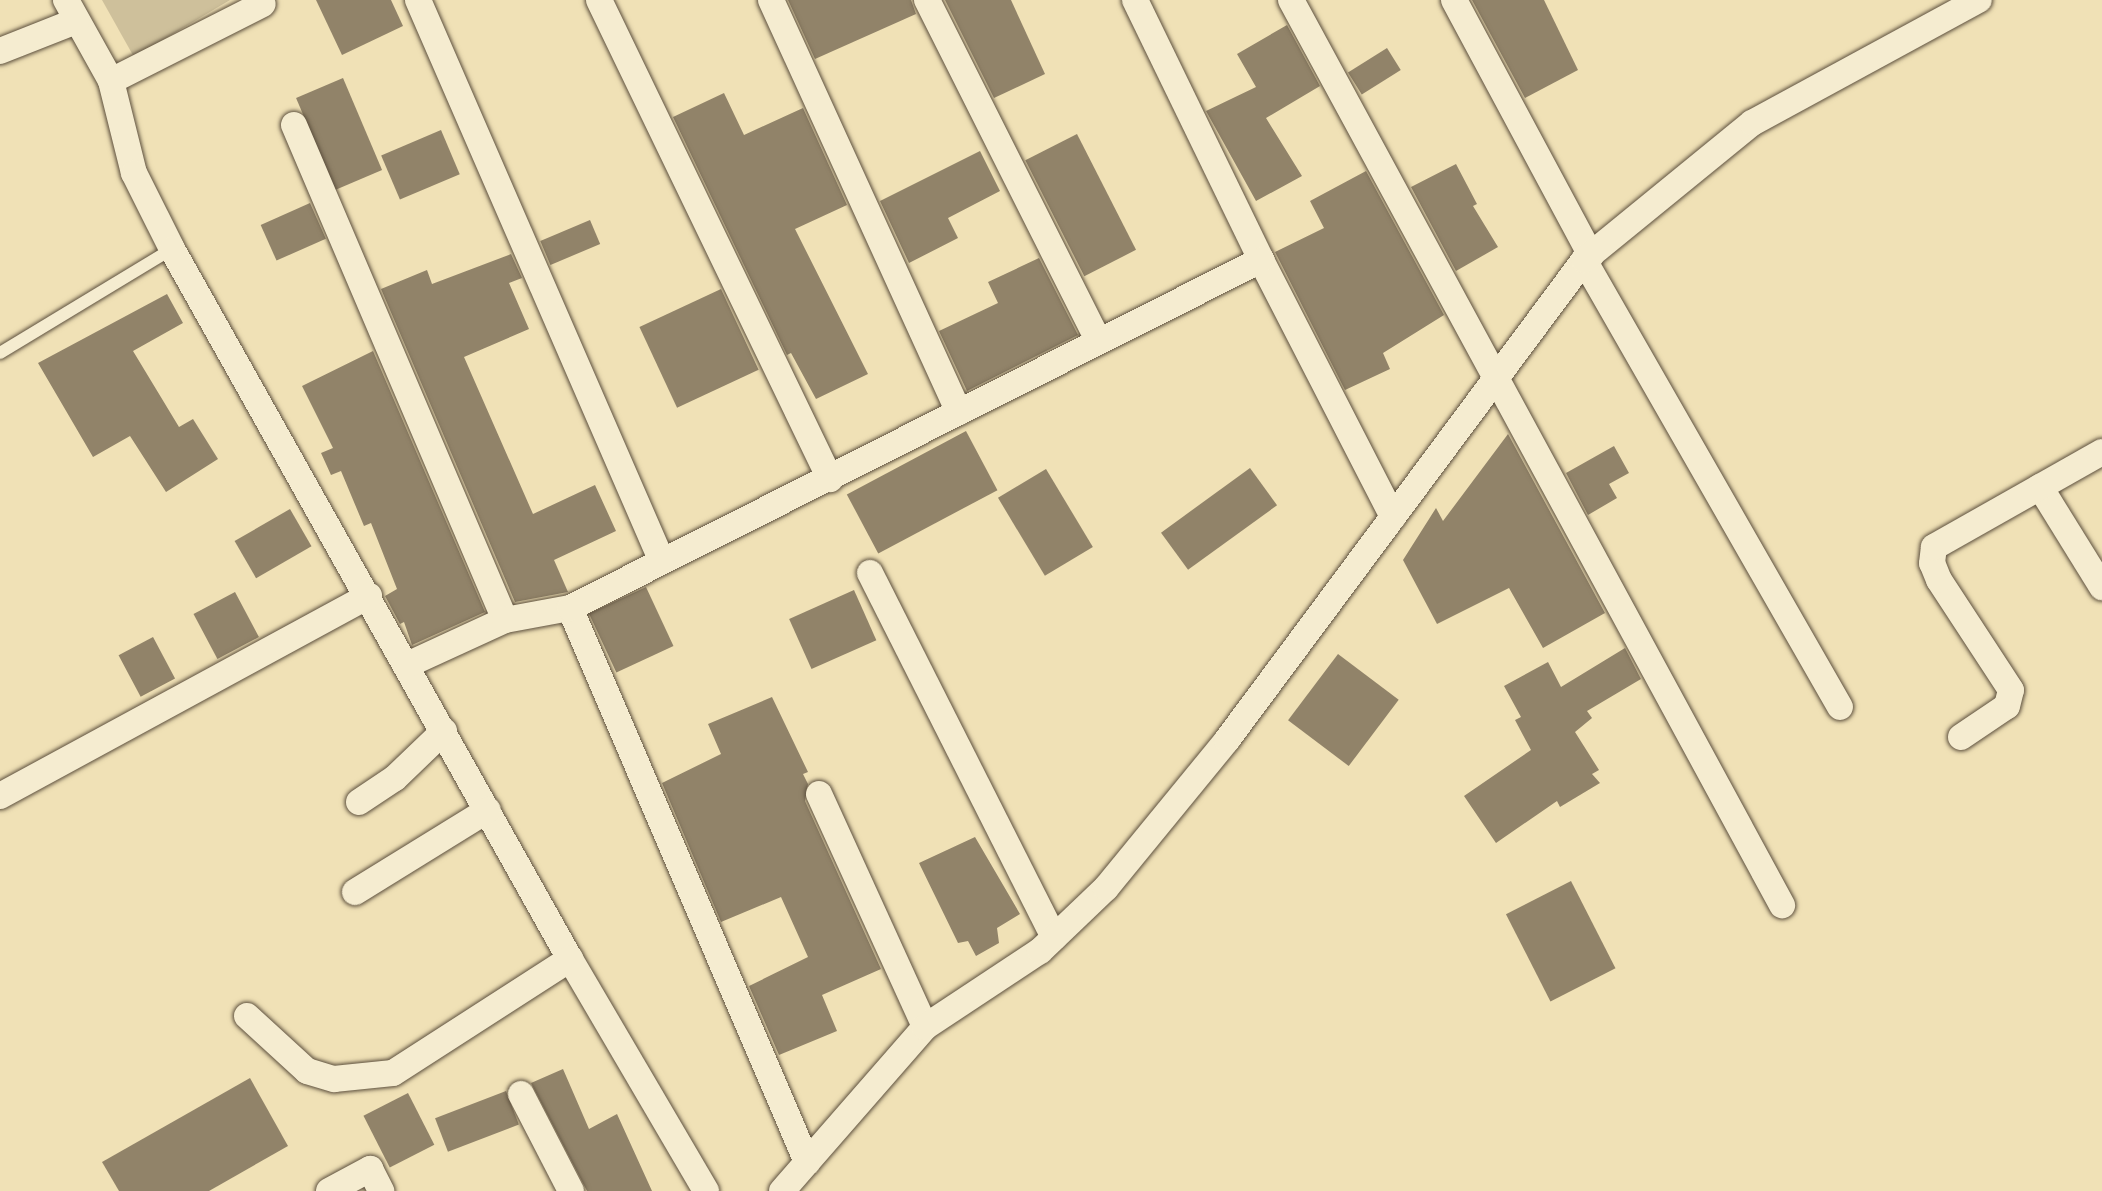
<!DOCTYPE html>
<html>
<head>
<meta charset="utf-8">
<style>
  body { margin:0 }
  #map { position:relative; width:2102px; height:1191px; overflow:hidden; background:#f0e1b6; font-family:"IM FELL Double Pica",serif }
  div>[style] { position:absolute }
  .green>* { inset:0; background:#cec09b }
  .building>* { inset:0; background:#918369; transform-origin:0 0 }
  .roads { filter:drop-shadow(0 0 2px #5c4f3d) drop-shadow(0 0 2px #5c4f3d) }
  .service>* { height:12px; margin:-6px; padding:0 6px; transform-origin:6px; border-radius:6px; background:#f5ecd0 }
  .minor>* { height:26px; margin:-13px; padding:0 13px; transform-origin:13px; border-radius:13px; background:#f5ecd0 }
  span { translate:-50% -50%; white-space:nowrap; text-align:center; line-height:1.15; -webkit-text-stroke:7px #f5ecd0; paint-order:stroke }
</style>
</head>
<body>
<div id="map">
  <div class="green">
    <div style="clip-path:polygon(102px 0,230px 0,134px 57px)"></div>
  </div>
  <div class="building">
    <div style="clip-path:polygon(316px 0,391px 0,403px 26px,342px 55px)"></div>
    <div style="clip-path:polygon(788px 0,911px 0,916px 14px,815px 59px)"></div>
    <div style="clip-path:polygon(945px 0,1011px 0,1045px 74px,994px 98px)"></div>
    <div style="clip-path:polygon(1472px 0,1544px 0,1578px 70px,1525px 98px)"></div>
    <div style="clip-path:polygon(1287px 25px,1320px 86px,1266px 118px,1302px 176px,1256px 201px,1206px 111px,1256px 87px,1237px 54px)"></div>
    <div style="left:1387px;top:48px;width:26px;height:46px;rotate:58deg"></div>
    <div style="left:343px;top:78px;width:100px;height:51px;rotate:67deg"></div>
    <div style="clip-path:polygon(724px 93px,744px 135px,803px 108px,847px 205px,795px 229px,868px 374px,816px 399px,791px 353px,787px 355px,673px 117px)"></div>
    <div style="left:441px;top:130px;width:48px;height:65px;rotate:67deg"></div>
    <div style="left:1077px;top:134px;width:130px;height:58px;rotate:63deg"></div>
    <div style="clip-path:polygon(980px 151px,1000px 191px,948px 218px,958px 238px,909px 263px,880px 201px)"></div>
    <div style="clip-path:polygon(1456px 164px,1477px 204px,1473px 206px,1498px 247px,1456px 271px,1411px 187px)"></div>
    <div style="clip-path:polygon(1366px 171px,1444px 315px,1383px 353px,1390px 369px,1345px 390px,1275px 252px,1324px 228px,1310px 201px)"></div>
    <div style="left:310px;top:203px;width:39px;height:54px;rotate:66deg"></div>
    <div style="left:590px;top:220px;width:26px;height:54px;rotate:67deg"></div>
    <div style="clip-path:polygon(511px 254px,522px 278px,509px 283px,529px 329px,464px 357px,533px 514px,595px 485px,616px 531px,554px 560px,568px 592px,515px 602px,381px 289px,427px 270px,432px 284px)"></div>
    <div style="clip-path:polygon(1039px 258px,1078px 335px,967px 391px,939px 331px,998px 303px,988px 282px)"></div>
    <div style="left:721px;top:289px;width:89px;height:90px;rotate:65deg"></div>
    <div style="clip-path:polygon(167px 294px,183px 323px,133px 351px,179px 427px,193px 419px,218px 459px,166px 492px,130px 436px,93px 457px,38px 363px)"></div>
    <div style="clip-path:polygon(373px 351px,485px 612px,412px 645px,404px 622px,400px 624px,385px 596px,397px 589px,371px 523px,364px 526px,341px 471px,331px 475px,321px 453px,333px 448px,302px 386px)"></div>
    <div style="left:966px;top:431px;width:67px;height:135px;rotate:62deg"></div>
    <div style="clip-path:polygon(1508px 434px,1605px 613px,1543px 648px,1509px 588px,1437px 624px,1403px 560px,1436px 508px,1443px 521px)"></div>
    <div style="clip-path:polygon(1614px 446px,1629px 473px,1609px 484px,1617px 498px,1588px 515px,1566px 473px)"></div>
    <div style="left:1250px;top:468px;width:46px;height:110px;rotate:54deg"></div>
    <div style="left:1046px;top:469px;width:91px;height:56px;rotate:59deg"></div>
    <div style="left:290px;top:509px;width:43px;height:64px;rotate:60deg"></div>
    <div style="left:646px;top:587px;width:65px;height:63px;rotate:65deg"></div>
    <div style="left:854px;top:590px;width:55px;height:71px;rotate:66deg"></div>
    <div style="left:235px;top:592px;width:51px;height:47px;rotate:62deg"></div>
    <div style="left:153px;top:637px;width:47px;height:39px;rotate:62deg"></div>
    <div style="clip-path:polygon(1625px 648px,1641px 679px,1587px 711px,1592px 718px,1575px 732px,1599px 770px,1592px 774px,1600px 783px,1560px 807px,1557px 801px,1496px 843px,1464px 796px,1531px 750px,1515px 720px,1521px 717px,1504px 686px,1548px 662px,1561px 687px)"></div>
    <div style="left:1338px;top:654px;width:76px;height:83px;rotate:37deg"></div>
    <div style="clip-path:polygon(772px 697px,808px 772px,803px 774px,808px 784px,805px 801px,881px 969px,822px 995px,837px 1031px,779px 1055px,749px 986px,808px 957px,781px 897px,721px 922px,662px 783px,721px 754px,708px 724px)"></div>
    <div style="clip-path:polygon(975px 837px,1020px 914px,997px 928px,999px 943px,976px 956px,968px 941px,958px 943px,919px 863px)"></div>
    <div style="left:1571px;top:881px;width:98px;height:73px;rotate:63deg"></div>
    <div style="clip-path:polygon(563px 1069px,589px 1129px,617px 1114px,652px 1191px,587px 1191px,531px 1083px)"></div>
    <div style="clip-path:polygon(250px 1078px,288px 1146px,209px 1191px,119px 1191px,102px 1162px)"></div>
    <div style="left:506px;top:1091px;width:36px;height:76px;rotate:69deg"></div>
    <div style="left:408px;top:1093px;width:58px;height:50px;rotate:63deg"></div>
  </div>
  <div class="roads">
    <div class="service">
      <div style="left:0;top:353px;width:201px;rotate:-31.2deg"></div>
    </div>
    <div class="minor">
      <div style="left:66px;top:0;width:93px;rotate:60.9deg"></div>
      <div style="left:111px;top:81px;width:95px;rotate:76deg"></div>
      <div style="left:134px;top:173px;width:85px;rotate:63.4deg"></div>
      <div style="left:172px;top:249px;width:814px;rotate:60.73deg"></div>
      <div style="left:570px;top:959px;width:269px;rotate:59.6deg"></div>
      <div style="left:418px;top:0;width:610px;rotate:66.51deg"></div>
      <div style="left:599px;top:0;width:532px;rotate:64.25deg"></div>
      <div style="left:771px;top:0;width:453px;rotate:65.5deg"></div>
      <div style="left:927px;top:0;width:381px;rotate:63.3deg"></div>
      <div style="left:1135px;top:0;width:289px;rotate:64.1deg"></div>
      <div style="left:1261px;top:260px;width:289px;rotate:62.8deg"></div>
      <div style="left:1291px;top:0;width:1030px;rotate:61.52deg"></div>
      <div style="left:1454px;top:0;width:290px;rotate:61.8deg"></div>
      <div style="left:0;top:51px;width:82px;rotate:-21.5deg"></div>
      <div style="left:111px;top:81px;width:170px;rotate:-26.9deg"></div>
      <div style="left:294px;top:125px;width:538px;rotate:66.91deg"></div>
      <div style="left:1584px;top:260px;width:515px;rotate:60.2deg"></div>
      <div style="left:2040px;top:487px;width:118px;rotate:58.2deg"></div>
      <div style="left:870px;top:573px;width:408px;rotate:63.2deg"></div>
      <div style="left:570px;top:608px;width:603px;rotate:66.84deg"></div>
      <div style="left:407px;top:665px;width:108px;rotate:-24.7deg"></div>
      <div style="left:505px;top:620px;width:66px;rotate:-10.5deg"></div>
      <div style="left:570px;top:608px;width:774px;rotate:-26.73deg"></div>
      <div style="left:1961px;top:737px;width:55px;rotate:-34deg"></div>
      <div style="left:2007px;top:706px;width:16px;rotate:-76deg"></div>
      <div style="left:2011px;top:690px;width:131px;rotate:-123.2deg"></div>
      <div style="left:1939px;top:580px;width:18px;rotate:-112deg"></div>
      <div style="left:1932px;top:563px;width:16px;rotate:-83deg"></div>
      <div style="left:1934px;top:547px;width:193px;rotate:-29.5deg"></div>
      <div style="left:819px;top:794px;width:256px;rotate:65.5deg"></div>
      <div style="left:0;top:796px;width:420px;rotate:-28.5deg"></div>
      <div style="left:359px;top:802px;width:43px;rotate:-33.7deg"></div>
      <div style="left:395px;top:778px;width:68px;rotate:-43.8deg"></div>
      <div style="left:355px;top:892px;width:156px;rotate:-31.7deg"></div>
      <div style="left:247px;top:1016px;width:81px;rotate:42.5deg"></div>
      <div style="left:307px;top:1071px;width:28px;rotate:17deg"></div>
      <div style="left:334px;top:1079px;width:59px;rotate:-5.8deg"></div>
      <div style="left:393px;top:1073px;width:211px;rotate:-32.8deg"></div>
      <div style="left:521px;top:1094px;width:109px;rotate:62.7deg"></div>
      <div style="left:329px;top:1191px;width:47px;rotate:-28.2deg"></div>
      <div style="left:370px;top:1169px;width:25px;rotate:63deg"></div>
      <div style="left:782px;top:1191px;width:218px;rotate:-48.9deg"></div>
      <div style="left:925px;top:1027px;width:138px;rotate:-33.5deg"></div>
      <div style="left:1040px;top:951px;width:91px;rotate:-43.7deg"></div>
      <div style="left:1106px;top:888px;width:191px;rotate:-50.7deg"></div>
      <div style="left:1227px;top:740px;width:598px;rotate:-53.36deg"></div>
      <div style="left:1584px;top:260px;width:217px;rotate:-39.2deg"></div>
      <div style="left:1752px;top:123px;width:258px;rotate:-28.5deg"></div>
    </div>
  </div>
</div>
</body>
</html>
